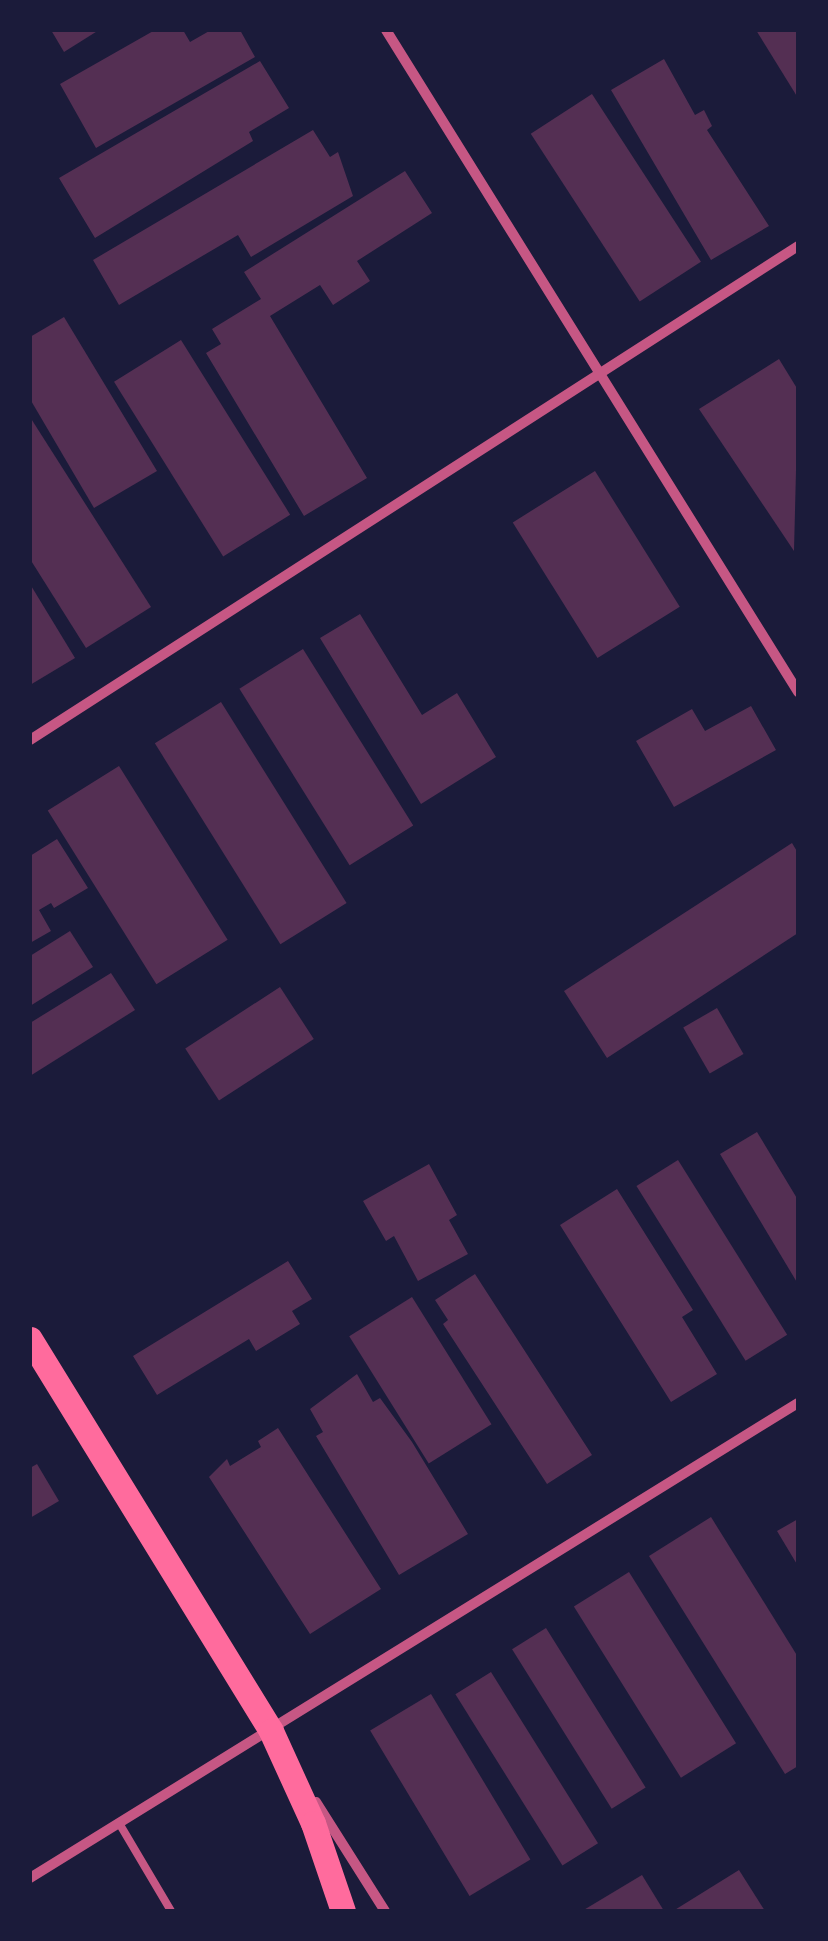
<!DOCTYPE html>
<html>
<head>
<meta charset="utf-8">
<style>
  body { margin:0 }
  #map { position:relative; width:828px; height:1941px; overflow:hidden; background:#1b1b3a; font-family:Figtree,sans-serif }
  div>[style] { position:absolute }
  .building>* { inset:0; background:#542f53; transform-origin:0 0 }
  .service>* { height:8px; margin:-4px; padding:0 4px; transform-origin:4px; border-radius:4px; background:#c65784 }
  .minor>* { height:10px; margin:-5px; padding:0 5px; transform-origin:5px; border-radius:5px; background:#c65784 }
  .primary>* { height:25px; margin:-12.5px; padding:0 12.5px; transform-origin:12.5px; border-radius:12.5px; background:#ff6b9d }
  span { translate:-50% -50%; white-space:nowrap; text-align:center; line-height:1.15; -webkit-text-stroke:8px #1b1b3a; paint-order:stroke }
  .frame { position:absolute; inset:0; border:32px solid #1b1b3a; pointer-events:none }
</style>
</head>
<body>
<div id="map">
  <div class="building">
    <div style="clip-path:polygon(51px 30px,99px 30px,64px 52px)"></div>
    <div style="clip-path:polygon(155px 30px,183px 30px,190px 42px,211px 30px,240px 30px,255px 57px,96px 148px,60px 84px)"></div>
    <div style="clip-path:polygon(756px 30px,798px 30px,798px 98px)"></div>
    <div style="clip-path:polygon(664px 59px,695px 115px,704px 110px,712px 126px,707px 130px,769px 226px,711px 260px,611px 90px)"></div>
    <div style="clip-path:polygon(260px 61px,289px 108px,249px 132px,253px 141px,95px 238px,59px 178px)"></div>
    <div style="left:592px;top:94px;width:200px;height:73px;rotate:57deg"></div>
    <div style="clip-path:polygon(313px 130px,330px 157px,338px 152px,353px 196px,251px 257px,238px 235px,119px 305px,93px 260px)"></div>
    <div style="clip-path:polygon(405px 171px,432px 213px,357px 261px,370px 281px,333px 305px,320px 285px,270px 316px,367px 478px,304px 516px,206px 353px,221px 344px,212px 329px,261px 299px,244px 272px)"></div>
    <div style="clip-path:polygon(64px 317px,157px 471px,94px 508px,30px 399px,30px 337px)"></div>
    <div style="left:181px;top:340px;width:206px;height:79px;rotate:58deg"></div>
    <div style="clip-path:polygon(779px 359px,798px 390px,794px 551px,699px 409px)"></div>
    <div style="clip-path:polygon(30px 417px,151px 607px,86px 648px,30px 559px)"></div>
    <div style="left:595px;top:471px;width:160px;height:97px;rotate:58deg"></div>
    <div style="clip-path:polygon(30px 584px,75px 658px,30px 685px)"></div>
    <div style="clip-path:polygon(360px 614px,422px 715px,457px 693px,496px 757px,421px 804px,320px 638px)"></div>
    <div style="left:303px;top:649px;width:208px;height:75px;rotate:58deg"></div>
    <div style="left:221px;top:702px;width:237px;height:78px;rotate:58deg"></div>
    <div style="clip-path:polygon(751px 706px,776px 750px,674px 807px,636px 741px,692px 709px,705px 731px)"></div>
    <div style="left:119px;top:766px;width:205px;height:84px;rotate:58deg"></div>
    <div style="clip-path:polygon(57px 839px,88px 888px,54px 908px,51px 903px,39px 910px,51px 931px,30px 943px,30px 856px)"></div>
    <div style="clip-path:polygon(792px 843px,798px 853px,798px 933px,607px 1058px,564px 991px)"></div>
    <div style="clip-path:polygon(70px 931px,93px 967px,30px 1006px,30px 956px)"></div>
    <div style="clip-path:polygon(111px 973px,135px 1010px,30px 1076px,30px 1023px)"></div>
    <div style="left:280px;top:987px;width:62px;height:113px;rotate:57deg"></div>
    <div style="left:717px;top:1008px;width:53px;height:39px;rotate:60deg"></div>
    <div style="clip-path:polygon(757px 1132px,798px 1200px,798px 1284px,720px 1154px)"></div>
    <div style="left:678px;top:1160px;width:206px;height:49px;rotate:58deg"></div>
    <div style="clip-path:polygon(429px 1164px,457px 1215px,449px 1220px,468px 1254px,418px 1281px,394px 1236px,386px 1241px,363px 1201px)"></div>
    <div style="clip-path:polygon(617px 1189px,693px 1310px,682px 1317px,717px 1374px,671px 1402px,560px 1225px)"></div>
    <div style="clip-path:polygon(288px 1261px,312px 1299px,292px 1311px,300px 1324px,256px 1351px,249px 1339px,157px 1395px,133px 1356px)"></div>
    <div style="clip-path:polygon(475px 1274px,592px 1455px,547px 1484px,443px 1324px,448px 1320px,435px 1300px)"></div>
    <div style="left:412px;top:1297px;width:150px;height:74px;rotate:58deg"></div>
    <div style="clip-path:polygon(357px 1374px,373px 1402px,380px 1398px,412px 1442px,468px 1534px,399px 1575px,316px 1436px,323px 1432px,310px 1409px)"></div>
    <div style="clip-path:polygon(278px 1428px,381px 1589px,310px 1634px,209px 1477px,227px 1459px,230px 1466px,261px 1447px,258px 1441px)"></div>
    <div style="clip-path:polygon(37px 1464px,59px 1501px,30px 1518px,30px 1468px)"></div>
    <div style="clip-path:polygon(711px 1517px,798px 1657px,798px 1766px,785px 1774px,649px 1556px)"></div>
    <div style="clip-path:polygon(798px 1519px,798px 1566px,777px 1531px)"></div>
    <div style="left:629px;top:1572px;width:202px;height:65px;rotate:58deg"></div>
    <div style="left:546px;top:1628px;width:188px;height:40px;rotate:58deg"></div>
    <div style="left:491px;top:1672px;width:202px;height:42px;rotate:58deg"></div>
    <div style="left:431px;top:1694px;width:193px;height:71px;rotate:59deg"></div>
    <div style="clip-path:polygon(739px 1870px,765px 1911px,673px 1911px)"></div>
    <div style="clip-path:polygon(642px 1875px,664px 1911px,582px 1911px)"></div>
  </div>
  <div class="service">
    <div style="left:119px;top:1823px;width:102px;rotate:59.4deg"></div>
  </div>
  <div class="minor">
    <div style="left:386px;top:30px;width:780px;rotate:58.1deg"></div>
    <div style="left:30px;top:740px;width:913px;rotate:-32.75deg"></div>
    <div style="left:316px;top:1802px;width:129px;rotate:57.7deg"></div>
    <div style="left:30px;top:1878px;width:903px;rotate:-31.74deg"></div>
  </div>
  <div class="primary">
    <div style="left:30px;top:1339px;width:460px;rotate:58.4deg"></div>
    <div style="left:271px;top:1731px;width:101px;rotate:65.5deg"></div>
    <div style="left:313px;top:1823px;width:93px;rotate:71.2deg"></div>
  </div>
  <div class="frame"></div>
</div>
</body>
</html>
